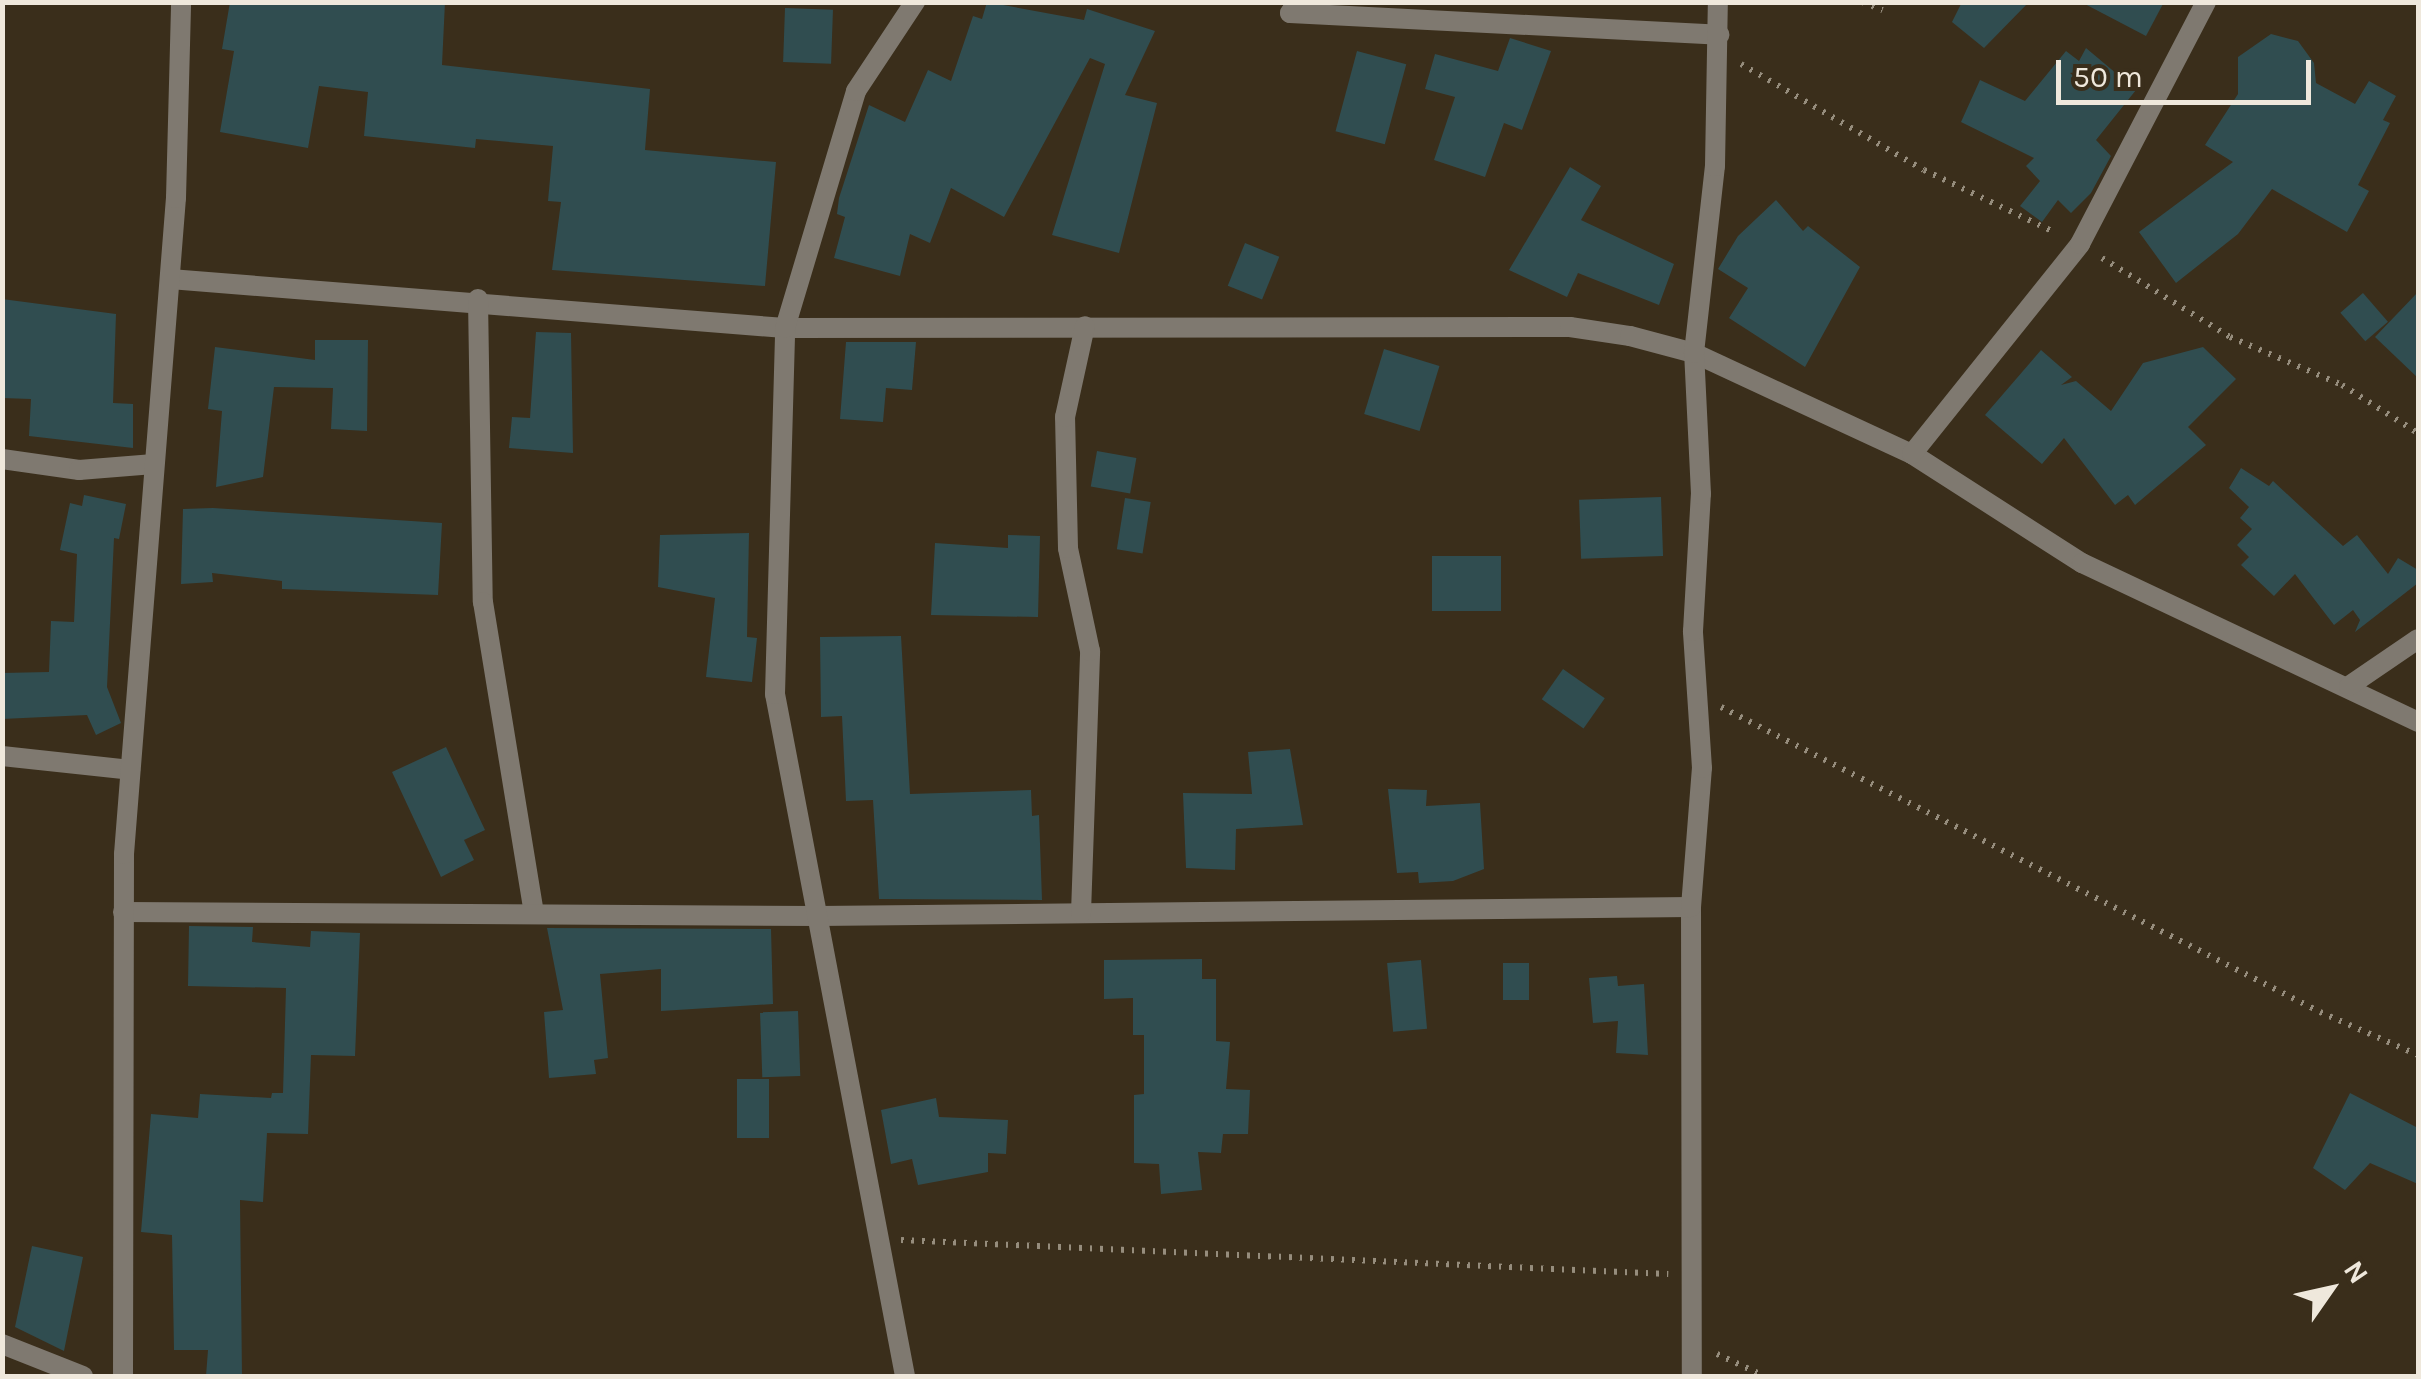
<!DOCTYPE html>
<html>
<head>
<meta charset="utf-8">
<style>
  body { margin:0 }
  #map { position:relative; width:2421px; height:1379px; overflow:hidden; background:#3a2e1b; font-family:Karla,sans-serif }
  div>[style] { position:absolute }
  .building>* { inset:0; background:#304d50; transform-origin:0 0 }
  .path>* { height:6px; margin-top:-3px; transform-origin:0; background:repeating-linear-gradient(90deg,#968d7d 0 2.5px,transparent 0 10.5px) }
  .street>* { height:20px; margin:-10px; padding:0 10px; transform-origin:10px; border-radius:10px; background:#7f7970 }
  span { translate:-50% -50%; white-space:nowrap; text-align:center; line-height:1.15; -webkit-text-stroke:8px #3a2e1b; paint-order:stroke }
  .frame { position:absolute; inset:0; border:5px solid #efe8dc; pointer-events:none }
  .north { position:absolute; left:2281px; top:1239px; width:100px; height:100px; -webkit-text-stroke:8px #3a2e1b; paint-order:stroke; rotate:56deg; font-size:28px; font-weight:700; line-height:40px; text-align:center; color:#efe8dc }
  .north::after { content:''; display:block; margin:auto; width:35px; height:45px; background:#efe8dc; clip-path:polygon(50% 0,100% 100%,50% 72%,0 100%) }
  .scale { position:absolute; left:2056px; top:60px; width:255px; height:45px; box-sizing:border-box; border:5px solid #efe8dc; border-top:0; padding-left:12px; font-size:30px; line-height:35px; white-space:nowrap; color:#efe8dc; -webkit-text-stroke:8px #3a2e1b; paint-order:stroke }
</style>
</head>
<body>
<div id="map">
  <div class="building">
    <div style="clip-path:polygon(230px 2px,445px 2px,442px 65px,650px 89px,645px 150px,776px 162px,765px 286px,552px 270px,561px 202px,548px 201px,553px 146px,476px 139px,475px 148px,364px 136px,368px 92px,319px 86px,308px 148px,220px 132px,234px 51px,222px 49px)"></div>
    <div style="clip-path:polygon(987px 2px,1084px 20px,1087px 9px,1155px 31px,1125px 95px,1157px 103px,1119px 253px,1052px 235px,1105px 64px,1090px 58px,1004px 217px,951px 188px,930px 243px,910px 234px,900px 276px,834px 258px,845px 217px,837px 214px,839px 198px,869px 105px,905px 122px,928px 70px,951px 81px,973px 16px,982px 19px)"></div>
    <div style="clip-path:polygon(1962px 2px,2029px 2px,1984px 48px,1952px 22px)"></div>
    <div style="clip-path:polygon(2081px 2px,2164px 2px,2146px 36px)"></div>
    <div style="left:785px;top:8px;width:48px;height:54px;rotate:2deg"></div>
    <div style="clip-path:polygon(2271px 34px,2298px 41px,2314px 63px,2316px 83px,2355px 104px,2369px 81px,2396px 96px,2383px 120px,2390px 123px,2358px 185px,2369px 191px,2347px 232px,2272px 189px,2238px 234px,2176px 283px,2139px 232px,2233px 162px,2205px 145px,2238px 94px,2238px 57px)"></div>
    <div style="clip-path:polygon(1510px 38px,1551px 51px,1522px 130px,1504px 123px,1485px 177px,1434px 160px,1455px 97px,1425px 89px,1435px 54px,1498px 71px)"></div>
    <div style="clip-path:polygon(2086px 48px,2136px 90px,2096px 140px,2111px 156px,2091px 193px,2071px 213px,2058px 200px,2042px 222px,2020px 206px,2040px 181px,2026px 166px,2034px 158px,1961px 122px,1980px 80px,2025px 101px,2066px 51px,2079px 61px)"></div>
    <div style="left:1357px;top:51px;width:51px;height:83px;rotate:15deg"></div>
    <div style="clip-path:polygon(1570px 167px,1601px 186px,1581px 220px,1674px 264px,1659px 305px,1578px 273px,1567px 297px,1509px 270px)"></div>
    <div style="clip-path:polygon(1776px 200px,1803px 231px,1808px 226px,1860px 267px,1805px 367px,1729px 318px,1748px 288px,1718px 269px,1738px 236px)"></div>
    <div style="left:1245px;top:243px;width:37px;height:46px;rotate:22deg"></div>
    <div style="clip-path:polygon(2418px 292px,2418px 378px,2375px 337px)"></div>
    <div style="left:2363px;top:293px;width:38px;height:30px;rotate:49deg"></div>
    <div style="clip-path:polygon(2px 299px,116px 314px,113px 403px,133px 404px,133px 448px,29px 436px,31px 399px,2px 398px)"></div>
    <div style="clip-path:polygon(536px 332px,571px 333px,573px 453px,509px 448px,512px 417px,530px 418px)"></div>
    <div style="clip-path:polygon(315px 340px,368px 340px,367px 431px,331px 429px,333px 388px,274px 387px,263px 477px,216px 487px,222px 411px,208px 409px,215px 347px,315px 360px)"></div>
    <div style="clip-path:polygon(846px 342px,916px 342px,912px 390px,886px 388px,883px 422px,840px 419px)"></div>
    <div style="clip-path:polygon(2203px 347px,2236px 379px,2188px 427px,2206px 445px,2135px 505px,2128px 495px,2115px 505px,2064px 438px,2042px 464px,1985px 415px,2041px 350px,2072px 377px,2061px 385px,2076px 381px,2111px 411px,2143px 363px)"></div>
    <div style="left:1384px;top:349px;width:58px;height:68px;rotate:17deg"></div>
    <div style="left:1097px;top:451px;width:40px;height:36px;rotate:10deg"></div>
    <div style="clip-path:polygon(2241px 468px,2269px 486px,2273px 481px,2343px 546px,2357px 535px,2388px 574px,2398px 558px,2418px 570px,2418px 583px,2355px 632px,2360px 620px,2353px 610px,2334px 625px,2295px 574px,2274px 596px,2241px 565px,2249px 557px,2237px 545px,2252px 529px,2240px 518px,2249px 507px,2229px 488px)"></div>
    <div style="clip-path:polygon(84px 495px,126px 504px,119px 539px,114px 538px,107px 687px,121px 723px,96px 735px,87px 715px,2px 719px,2px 673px,49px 672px,51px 621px,74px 622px,77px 554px,60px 550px,70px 503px,82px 506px)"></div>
    <div style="left:1661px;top:497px;width:59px;height:82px;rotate:88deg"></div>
    <div style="left:1125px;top:498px;width:26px;height:52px;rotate:9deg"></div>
    <div style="clip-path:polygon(213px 508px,442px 523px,438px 595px,282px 589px,282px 581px,212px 573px,213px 582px,181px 584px,183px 509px)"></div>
    <div style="clip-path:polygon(749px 533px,747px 637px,757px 638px,752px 682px,706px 677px,715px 598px,658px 587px,660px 535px)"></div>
    <div style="clip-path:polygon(1008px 535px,1040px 536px,1038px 617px,931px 615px,935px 543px,1008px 548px)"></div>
    <div style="left:1432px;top:556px;width:69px;height:55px"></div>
    <div style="clip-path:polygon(901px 636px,910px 794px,1031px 790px,1032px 816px,1039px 815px,1042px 900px,879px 899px,873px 800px,846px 801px,842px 716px,821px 717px,820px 637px)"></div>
    <div style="left:1563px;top:669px;width:51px;height:37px;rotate:35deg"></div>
    <div style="clip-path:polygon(446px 747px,485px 830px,464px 840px,474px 860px,441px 877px,392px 772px)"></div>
    <div style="clip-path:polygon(1290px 749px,1303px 825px,1236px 829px,1235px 870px,1186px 868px,1183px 793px,1252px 794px,1248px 752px)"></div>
    <div style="clip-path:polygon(1388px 789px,1427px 790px,1426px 806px,1480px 803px,1484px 869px,1453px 881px,1419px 883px,1418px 872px,1397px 873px)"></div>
    <div style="clip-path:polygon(189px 926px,253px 927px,252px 942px,310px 947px,311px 931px,360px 933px,355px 1056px,311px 1055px,308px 1134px,267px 1133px,263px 1202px,240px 1200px,242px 1376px,206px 1376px,208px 1350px,174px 1350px,172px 1235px,141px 1232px,151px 1114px,198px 1118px,200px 1094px,271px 1098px,272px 1093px,283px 1093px,286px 988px,188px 986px)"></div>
    <div style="clip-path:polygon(547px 928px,771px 929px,773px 1004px,661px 1011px,661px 969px,600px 974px,608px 1058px,594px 1060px,596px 1074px,549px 1078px,544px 1012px,563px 1010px)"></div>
    <div style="clip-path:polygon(1202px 959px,1202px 979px,1216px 979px,1216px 1041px,1230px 1042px,1226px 1089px,1250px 1090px,1248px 1134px,1223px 1134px,1221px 1153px,1198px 1152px,1202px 1190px,1161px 1194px,1159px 1164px,1134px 1163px,1134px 1095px,1144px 1094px,1144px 1035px,1133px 1035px,1133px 998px,1104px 999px,1104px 960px)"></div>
    <div style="left:1421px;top:960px;width:69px;height:34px;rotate:85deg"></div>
    <div style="left:1503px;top:963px;width:26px;height:37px"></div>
    <div style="clip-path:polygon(1617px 976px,1618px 986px,1644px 984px,1648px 1055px,1616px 1053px,1618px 1021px,1593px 1023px,1589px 978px)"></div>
    <div style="left:798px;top:1011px;width:65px;height:38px;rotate:88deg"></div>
    <div style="left:737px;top:1079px;width:32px;height:59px"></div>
    <div style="clip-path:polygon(2350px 1093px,2418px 1128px,2418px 1184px,2370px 1163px,2345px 1190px,2313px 1168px)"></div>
    <div style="clip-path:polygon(936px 1098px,939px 1117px,1008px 1120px,1006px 1154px,988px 1153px,988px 1172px,918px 1185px,912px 1159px,891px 1164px,881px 1110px)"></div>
    <div style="clip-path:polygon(32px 1246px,83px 1257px,64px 1351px,15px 1327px)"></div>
  </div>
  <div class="path">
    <div style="left:1862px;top:2px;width:22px;rotate:21deg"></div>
    <div style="left:1741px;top:64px;width:211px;rotate:30.1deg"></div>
    <div style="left:1924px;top:170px;width:146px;rotate:25.5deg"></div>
    <div style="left:2102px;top:258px;width:150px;rotate:31.7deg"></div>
    <div style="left:2230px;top:337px;width:122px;rotate:23.2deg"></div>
    <div style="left:2342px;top:385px;width:90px;rotate:32.3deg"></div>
    <div style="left:1721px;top:707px;width:672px;rotate:26.98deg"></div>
    <div style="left:2320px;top:1012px;width:107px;rotate:23.7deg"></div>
    <div style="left:901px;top:1240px;width:768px;rotate:2.54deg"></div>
    <div style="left:1717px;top:1354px;width:52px;rotate:25.1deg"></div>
  </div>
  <div class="street">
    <div style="left:1297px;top:2px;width:13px;rotate:122deg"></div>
    <div style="left:1290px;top:13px;width:430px;rotate:2.9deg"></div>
    <div style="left:170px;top:279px;width:617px;rotate:4.56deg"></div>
    <div style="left:785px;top:328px;width:785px;rotate:-0.07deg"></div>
    <div style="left:1570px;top:327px;width:61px;rotate:8.5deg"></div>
    <div style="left:1630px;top:336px;width:66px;rotate:14.9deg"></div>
    <div style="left:1694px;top:353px;width:240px;rotate:24.9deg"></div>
    <div style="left:1912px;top:454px;width:202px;rotate:32.7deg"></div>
    <div style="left:2082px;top:563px;width:372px;rotate:25.3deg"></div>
    <div style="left:478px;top:299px;width:303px;rotate:89.1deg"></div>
    <div style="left:483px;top:602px;width:316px;rotate:80.7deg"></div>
    <div style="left:1912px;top:454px;width:269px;rotate:-51.3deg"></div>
    <div style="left:2080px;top:244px;width:273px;rotate:-62.5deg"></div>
    <div style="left:2px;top:459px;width:78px;rotate:8.1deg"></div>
    <div style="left:79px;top:470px;width:75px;rotate:-4.6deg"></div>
    <div style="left:2349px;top:686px;width:83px;rotate:-34.3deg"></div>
    <div style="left:2px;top:756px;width:129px;rotate:6.2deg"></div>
    <div style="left:1691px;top:907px;width:469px;rotate:89.9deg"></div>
    <div style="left:123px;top:912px;width:695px;rotate:0.33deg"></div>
    <div style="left:818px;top:916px;width:873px;rotate:-0.59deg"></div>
    <div style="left:1691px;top:907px;width:139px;rotate:-85.5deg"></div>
    <div style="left:1702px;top:768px;width:137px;rotate:-93.8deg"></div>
    <div style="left:1693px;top:631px;width:137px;rotate:-86.7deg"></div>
    <div style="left:1701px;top:494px;width:141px;rotate:-92.8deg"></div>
    <div style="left:1694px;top:353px;width:188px;rotate:-83.6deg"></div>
    <div style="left:1715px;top:166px;width:164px;rotate:-89deg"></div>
    <div style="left:1081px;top:913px;width:262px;rotate:-88deg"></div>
    <div style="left:1090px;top:651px;width:105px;rotate:-102.1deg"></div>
    <div style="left:1068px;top:548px;width:131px;rotate:-91.3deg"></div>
    <div style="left:1065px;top:417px;width:93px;rotate:-77.6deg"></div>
    <div style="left:2px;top:1344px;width:87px;rotate:21.6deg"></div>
    <div style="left:123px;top:1376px;width:522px;rotate:-89.89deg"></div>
    <div style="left:124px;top:854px;width:658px;rotate:-85.47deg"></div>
    <div style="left:176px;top:198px;width:196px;rotate:-88.5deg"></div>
    <div style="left:905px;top:1376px;width:694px;rotate:-100.79deg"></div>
    <div style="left:775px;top:694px;width:366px;rotate:-88.4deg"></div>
    <div style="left:785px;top:328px;width:247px;rotate:-73.3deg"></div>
    <div style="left:856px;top:91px;width:107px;rotate:-56.5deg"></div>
  </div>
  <div class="frame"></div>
  <div class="north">N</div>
  <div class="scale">50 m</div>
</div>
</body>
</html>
